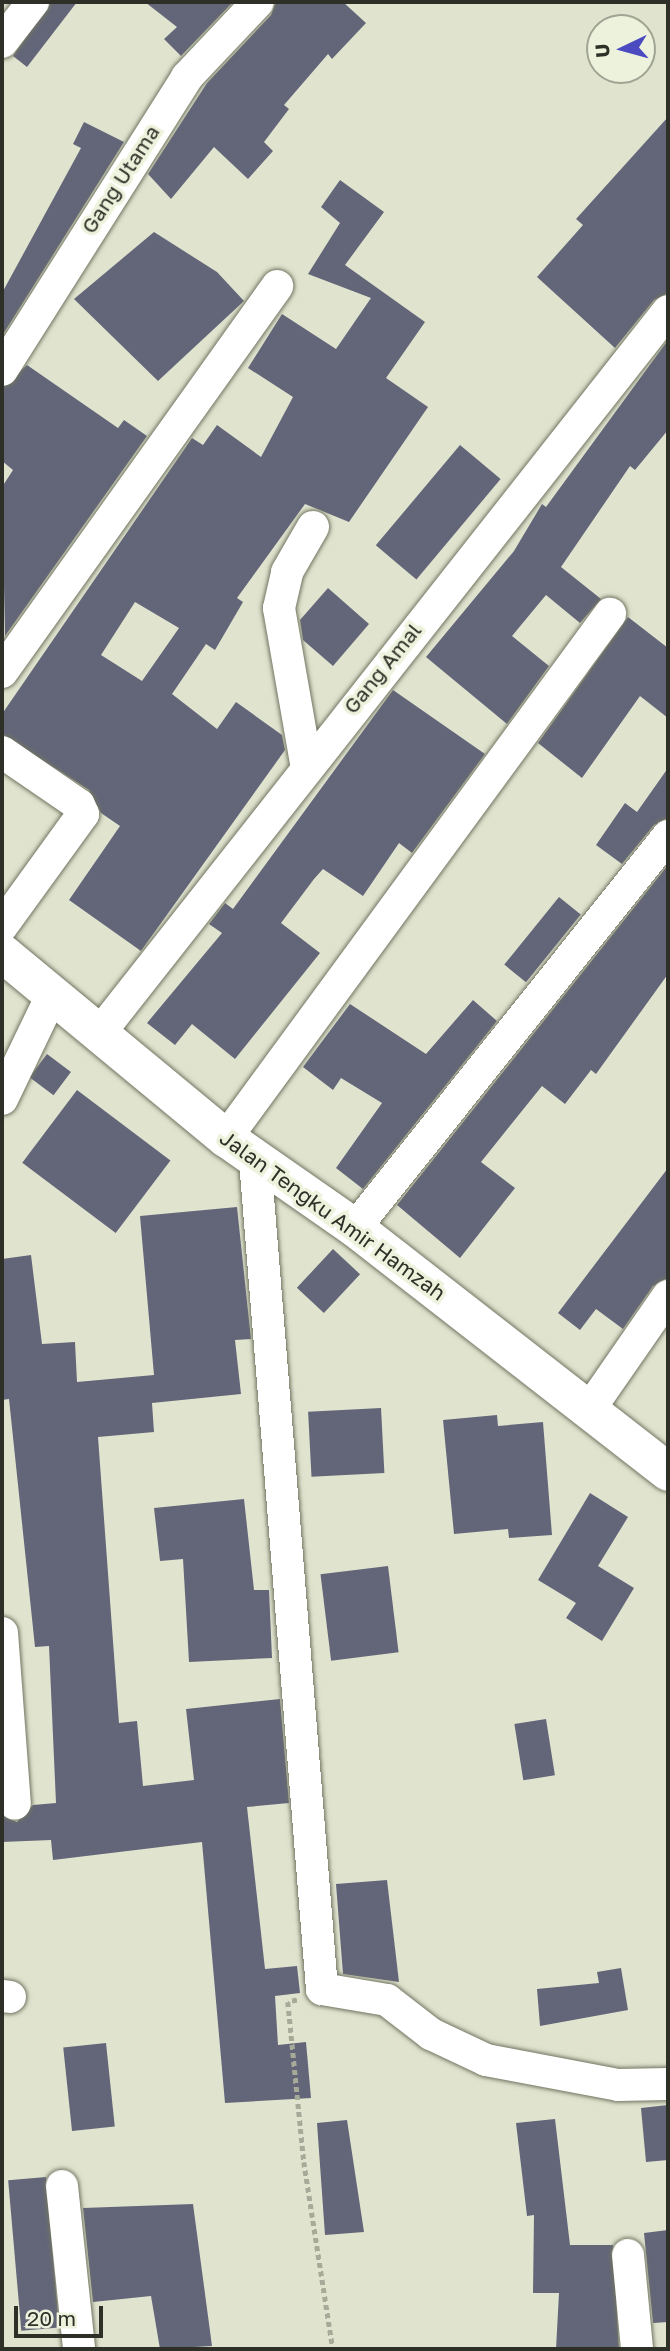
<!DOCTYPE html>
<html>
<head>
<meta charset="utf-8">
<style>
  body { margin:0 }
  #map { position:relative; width:670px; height:2351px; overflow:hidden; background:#e0e4cf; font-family:"Golos Text",sans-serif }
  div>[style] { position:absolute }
  .building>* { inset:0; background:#636679; transform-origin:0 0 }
  .path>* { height:4.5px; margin-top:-2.25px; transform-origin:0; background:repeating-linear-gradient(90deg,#a7aa99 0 5px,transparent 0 8.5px) }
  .roads { filter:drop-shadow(0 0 2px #717561) drop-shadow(0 0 2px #717561) }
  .street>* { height:32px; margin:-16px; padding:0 16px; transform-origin:16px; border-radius:16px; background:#fff }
  .primary>* { height:38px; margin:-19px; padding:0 19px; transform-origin:19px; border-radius:19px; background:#fff }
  span { translate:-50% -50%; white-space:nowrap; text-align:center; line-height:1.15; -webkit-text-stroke:7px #edf2dc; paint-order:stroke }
  .street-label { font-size:21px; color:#2e2f27 }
  .frame { position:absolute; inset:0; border:4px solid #2e2f27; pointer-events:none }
  .north { position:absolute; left:586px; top:14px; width:70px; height:70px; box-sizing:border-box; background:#edf2dc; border:2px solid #a1a494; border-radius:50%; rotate:265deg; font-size:19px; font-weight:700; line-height:28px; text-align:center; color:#2e2f27 }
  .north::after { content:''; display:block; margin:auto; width:24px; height:32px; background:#4b4ac0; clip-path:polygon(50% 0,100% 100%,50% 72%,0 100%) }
  .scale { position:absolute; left:14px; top:2306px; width:89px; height:32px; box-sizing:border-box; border:4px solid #2e2f27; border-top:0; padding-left:9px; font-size:21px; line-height:24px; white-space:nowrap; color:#2e2f27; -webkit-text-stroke:5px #edf2dc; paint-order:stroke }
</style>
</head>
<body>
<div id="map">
  <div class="building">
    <div style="clip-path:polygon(51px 2px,77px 2px,27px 67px,13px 56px)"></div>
    <div style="clip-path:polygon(145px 2px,233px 2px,181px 56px,164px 39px,177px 27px)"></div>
    <div style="clip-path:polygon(276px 2px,343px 2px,366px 23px,332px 59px,328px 54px,284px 105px,289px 109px,264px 142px,273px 151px,248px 179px,214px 147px,171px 199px,148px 174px,207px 83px,271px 15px)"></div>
    <div style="clip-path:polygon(668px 117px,668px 293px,654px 300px,615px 348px,537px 277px,583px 225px,576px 219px)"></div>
    <div style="clip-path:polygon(84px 122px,124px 142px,2px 336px,2px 293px,81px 148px,73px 144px)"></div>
    <div style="clip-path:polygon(evenodd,340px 180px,384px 212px,345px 265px,425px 322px,386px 378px,428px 407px,349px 522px,305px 504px,237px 598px,243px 602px,215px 650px,206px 644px,172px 694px,217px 729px,236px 702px,282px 735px,285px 750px,141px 951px,69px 900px,120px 826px,101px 813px,89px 790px,2px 734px,2px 714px,192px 438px,203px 445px,217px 425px,261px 457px,293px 397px,248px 368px,282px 314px,336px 349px,371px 298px,308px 274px,340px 223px,321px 207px,340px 180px,135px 602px,179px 628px,142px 681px,101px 655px,135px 602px)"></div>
    <div style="clip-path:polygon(154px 232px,217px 272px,244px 301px,158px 381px,74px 299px)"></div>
    <div style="clip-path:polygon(668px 340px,668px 430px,635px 470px,630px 466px,561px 567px,601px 599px,580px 623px,546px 595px,512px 636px,549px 666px,507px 724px,426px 657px,514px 551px,542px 504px,546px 507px)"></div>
    <div style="clip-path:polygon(27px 365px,118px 428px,124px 420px,147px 436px,5px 636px,2px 487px,13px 470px,2px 461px,2px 388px)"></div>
    <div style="left:460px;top:445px;width:53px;height:131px;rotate:40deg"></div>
    <div style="clip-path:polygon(328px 588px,369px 624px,333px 666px,303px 640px,300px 620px)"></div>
    <div style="clip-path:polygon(628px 617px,668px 648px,668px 718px,640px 696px,582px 778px,538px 743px)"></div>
    <div style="clip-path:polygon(393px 690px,485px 754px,412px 853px,399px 843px,363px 896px,323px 869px,314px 879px,281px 923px,320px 953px,235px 1059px,192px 1024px,175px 1045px,147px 1023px,222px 933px,209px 924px,225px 903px,233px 909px)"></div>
    <div style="clip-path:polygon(668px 768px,668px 818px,654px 825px,622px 864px,596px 845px,625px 803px,637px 812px)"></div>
    <div style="clip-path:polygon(668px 865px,668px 974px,596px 1074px,591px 1070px,565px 1104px,542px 1086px,481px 1162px,515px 1188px,460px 1258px,397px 1205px)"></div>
    <div style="left:559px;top:897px;width:28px;height:87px;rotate:39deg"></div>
    <div style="clip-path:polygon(473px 1000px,497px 1021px,363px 1189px,336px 1168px,382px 1103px,341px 1078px,333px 1090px,303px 1067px,350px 1004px,426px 1054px)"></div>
    <div style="left:47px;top:1054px;width:30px;height:29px;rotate:37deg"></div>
    <div style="left:77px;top:1090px;width:117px;height:91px;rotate:37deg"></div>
    <div style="clip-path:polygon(668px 1168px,668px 1278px,653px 1286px,623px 1329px,596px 1309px,580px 1330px,558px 1313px)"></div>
    <div style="clip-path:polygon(237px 1207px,251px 1339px,235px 1340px,241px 1394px,152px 1403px,154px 1432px,98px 1437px,119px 1723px,137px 1721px,143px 1786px,194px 1780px,186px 1709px,280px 1699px,289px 1803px,247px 1807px,265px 1969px,297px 1966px,300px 1993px,275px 1996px,278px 2045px,306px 2042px,311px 2098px,225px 2103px,202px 1842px,53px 1860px,51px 1840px,2px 1842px,2px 1816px,17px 1822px,33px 1805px,56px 1803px,49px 1646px,35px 1647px,9px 1399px,2px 1400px,2px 1259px,31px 1255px,42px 1344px,75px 1342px,77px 1382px,154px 1375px,140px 1216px)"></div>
    <div style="left:333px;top:1249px;width:37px;height:53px;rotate:43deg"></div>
    <div style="left:381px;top:1408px;width:65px;height:73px;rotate:87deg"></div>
    <div style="clip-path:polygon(497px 1415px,498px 1426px,543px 1422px,552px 1535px,509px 1538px,508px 1529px,454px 1534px,443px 1420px)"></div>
    <div style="clip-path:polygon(590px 1493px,628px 1517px,598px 1566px,634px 1588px,602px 1641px,566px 1618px,576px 1603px,538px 1580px)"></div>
    <div style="clip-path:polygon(244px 1499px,254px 1590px,269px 1590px,272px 1658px,189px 1662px,183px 1559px,160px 1561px,154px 1508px)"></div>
    <div style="left:388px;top:1566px;width:87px;height:68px;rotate:83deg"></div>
    <div style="left:546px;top:1719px;width:57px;height:32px;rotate:81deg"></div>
    <div style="clip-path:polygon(387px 1880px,399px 1982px,343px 1974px,336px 1884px)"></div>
    <div style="clip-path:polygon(621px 1968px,628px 2010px,540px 2026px,537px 1989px,599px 1983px,597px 1972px)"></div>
    <div style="left:106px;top:2043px;width:84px;height:43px;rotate:84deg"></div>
    <div style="clip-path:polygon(668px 2105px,668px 2160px,646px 2162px,641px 2108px)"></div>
    <div style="clip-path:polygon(555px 2119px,570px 2245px,613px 2245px,619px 2349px,556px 2349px,559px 2293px,533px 2293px,534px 2215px,527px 2216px,516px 2123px)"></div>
    <div style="clip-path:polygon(347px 2120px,364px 2232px,325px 2235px,317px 2123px)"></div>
    <div style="left:46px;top:2177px;width:151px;height:38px;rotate:85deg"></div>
    <div style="clip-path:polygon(193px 2204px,212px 2346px,160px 2349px,151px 2296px,93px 2302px,83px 2208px)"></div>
    <div style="clip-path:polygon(668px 2230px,668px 2322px,653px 2323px,644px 2233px)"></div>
  </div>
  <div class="path">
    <div style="left:297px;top:2000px;width:9px;rotate:167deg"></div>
    <div style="left:288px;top:2002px;width:161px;rotate:84.3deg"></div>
    <div style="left:304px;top:2162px;width:189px;rotate:81.2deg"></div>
  </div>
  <div class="roads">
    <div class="street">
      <div style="left:2px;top:42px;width:51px;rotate:-52.2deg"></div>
      <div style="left:2px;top:370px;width:347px;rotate:-57.7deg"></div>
      <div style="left:187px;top:77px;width:103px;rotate:-46.6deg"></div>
      <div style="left:2px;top:672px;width:474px;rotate:-54.5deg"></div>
      <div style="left:2px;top:752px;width:93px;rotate:34.5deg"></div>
      <div style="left:79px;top:805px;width:10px;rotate:66deg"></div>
      <div style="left:83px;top:814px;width:138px;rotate:125.9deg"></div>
      <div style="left:306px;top:763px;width:157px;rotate:-99.9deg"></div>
      <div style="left:279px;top:608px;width:37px;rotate:-77deg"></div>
      <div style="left:287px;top:572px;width:52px;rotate:-60deg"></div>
      <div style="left:102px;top:1030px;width:915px;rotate:-51.79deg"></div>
      <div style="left:2px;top:1099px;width:118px;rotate:-64.3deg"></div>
      <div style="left:226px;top:1138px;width:650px;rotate:-53.77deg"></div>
      <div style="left:255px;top:1160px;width:832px;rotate:85.38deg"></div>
      <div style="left:322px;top:1989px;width:66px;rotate:9.6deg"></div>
      <div style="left:387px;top:2000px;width:56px;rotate:37.7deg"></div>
      <div style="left:431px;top:2034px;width:61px;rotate:25.3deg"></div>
      <div style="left:486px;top:2060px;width:134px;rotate:10.7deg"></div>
      <div style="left:618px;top:2085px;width:50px;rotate:-1.1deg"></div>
      <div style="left:355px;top:1228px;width:502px;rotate:-51.39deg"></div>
      <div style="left:589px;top:1410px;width:139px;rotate:-55.3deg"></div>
      <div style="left:2px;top:1633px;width:171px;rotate:85.7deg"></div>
      <div style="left:2px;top:1996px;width:8px;rotate:7deg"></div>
      <div style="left:62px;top:2186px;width:164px;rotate:84deg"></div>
      <div style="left:628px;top:2255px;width:94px;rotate:84.5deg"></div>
    </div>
    <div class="primary">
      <div style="left:2px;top:953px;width:291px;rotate:39.6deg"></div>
      <div style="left:226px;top:1138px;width:157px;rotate:34.9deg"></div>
      <div style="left:355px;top:1228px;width:397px;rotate:37.9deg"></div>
    </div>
  </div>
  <div class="street-label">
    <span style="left:120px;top:179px;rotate:-57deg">Gang Utama</span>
    <span style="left:382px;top:668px;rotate:-51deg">Gang Amal</span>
    <span style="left:333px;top:1215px;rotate:36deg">Jalan Tengku Amir Hamzah</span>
  </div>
  <div class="frame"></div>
  <div class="north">U</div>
  <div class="scale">20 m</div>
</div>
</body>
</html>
